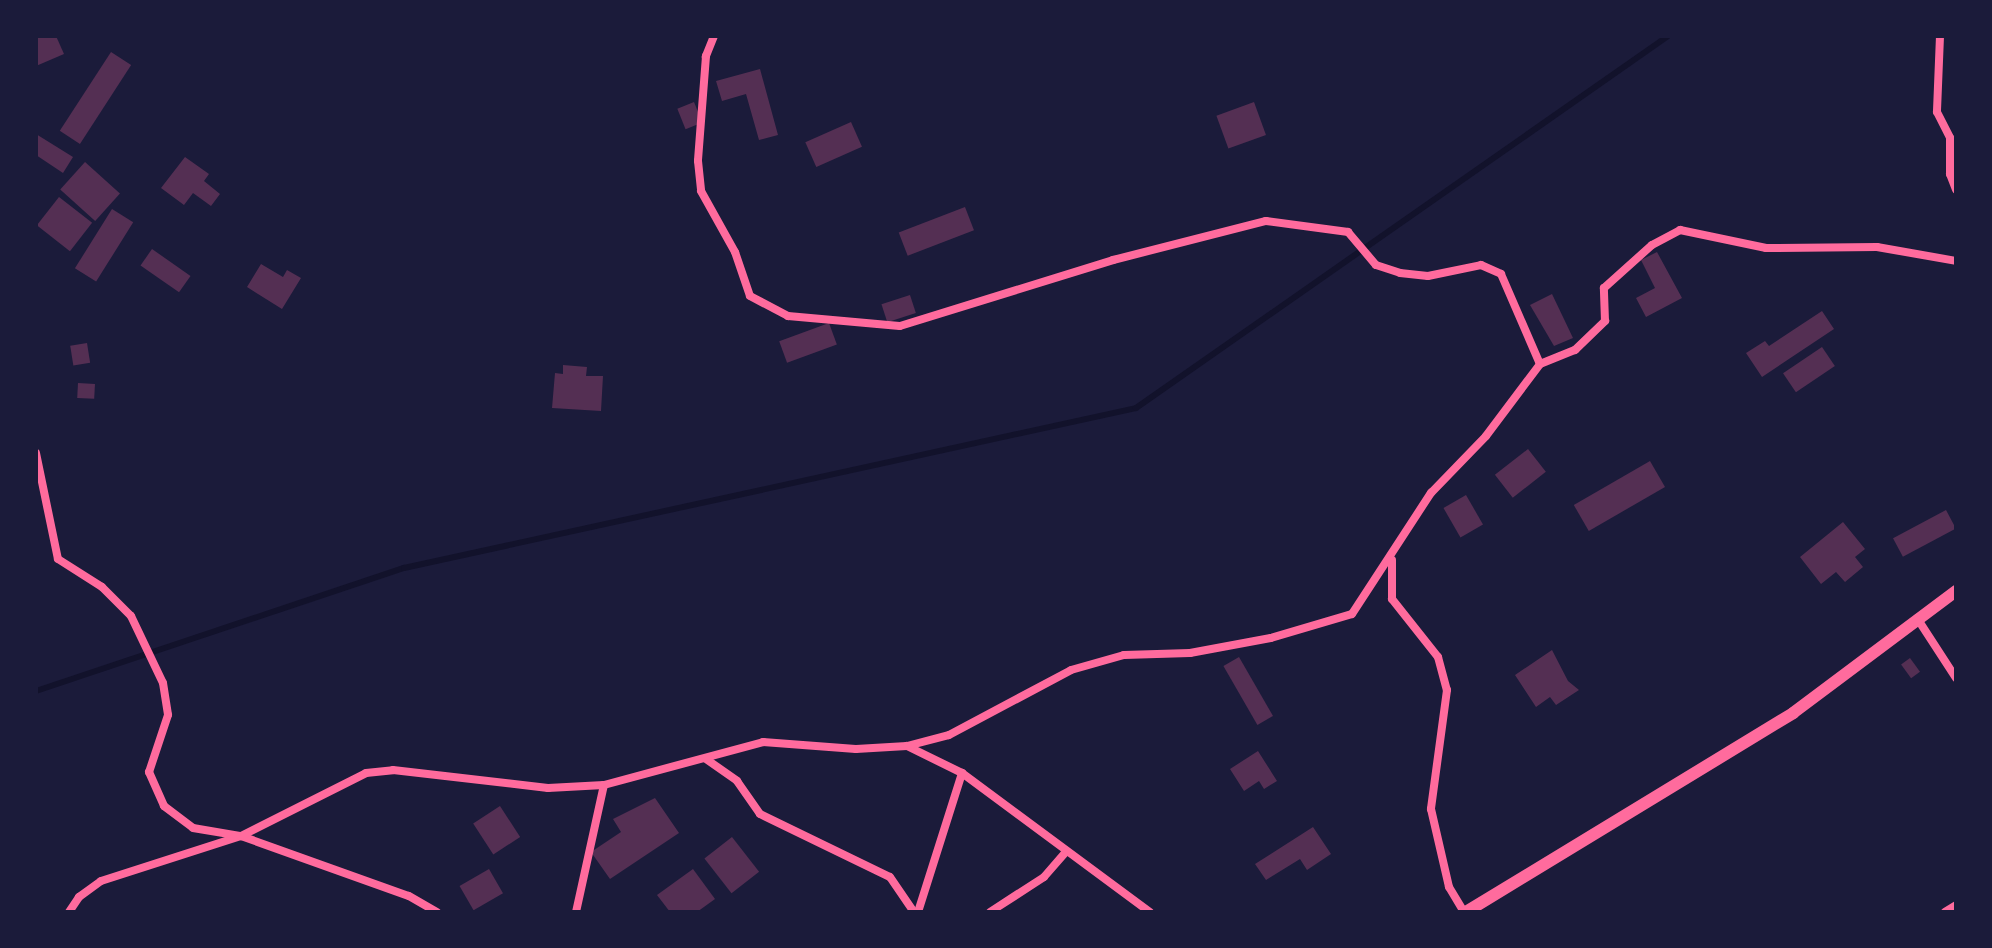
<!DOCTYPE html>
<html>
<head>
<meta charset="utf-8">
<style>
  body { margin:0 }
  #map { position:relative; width:1992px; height:948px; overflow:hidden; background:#1b1b3a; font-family:"Varela Round",sans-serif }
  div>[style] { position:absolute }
  .stream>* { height:6px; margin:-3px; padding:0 3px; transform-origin:3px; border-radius:3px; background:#12122b }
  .building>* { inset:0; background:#542f53; transform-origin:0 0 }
  .minor>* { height:8px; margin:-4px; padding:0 4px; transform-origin:4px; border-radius:4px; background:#ff6b9d }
  .tertiary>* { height:12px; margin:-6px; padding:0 6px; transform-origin:6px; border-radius:6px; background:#ff6b9d }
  span { translate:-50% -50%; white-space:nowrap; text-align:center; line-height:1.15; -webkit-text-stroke:6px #1b1b3a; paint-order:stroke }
  .frame { position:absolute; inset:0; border:38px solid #1b1b3a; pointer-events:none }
</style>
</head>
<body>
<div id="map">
  <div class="stream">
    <div style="left:36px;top:691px;width:388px;rotate:-18.5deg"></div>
    <div style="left:404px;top:568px;width:749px;rotate:-12.33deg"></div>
    <div style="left:1136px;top:408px;width:649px;rotate:-34.96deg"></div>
  </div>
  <div class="building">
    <div style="clip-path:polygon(36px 36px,56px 36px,64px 54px,36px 66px)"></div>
    <div style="left:111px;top:52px;width:24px;height:94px;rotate:33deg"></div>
    <div style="clip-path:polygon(760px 69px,778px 135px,759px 140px,746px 94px,722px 101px,716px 81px)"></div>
    <div style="left:694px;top:102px;width:22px;height:18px;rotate:68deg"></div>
    <div style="left:1254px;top:102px;width:35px;height:40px;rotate:70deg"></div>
    <div style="left:851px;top:122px;width:27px;height:50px;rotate:66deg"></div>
    <div style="clip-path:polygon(36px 134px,73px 157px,63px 173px,36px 155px)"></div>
    <div style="clip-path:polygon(185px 157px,209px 174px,204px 181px,220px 194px,211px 206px,193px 193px,184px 205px,161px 188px)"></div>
    <div style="left:85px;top:162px;width:47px;height:37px;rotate:42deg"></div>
    <div style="left:59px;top:197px;width:42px;height:36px;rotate:38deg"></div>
    <div style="left:965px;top:207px;width:25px;height:71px;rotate:69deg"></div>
    <div style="left:112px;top:209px;width:25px;height:70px;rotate:32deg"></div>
    <div style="left:152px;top:249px;width:47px;height:20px;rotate:35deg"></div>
    <div style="clip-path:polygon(1657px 252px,1682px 298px,1646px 317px,1636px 298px,1655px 288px,1641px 260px)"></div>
    <div style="clip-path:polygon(261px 264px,283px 277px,287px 270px,301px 278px,282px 309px,247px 287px)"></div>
    <div style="clip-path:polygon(1552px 294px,1573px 338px,1554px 346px,1530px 305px)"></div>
    <div style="left:910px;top:295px;width:19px;height:30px;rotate:72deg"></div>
    <div style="clip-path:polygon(1822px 311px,1834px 329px,1762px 377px,1746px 353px,1765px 341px,1769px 346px)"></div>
    <div style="left:829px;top:323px;width:23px;height:53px;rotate:70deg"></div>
    <div style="left:87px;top:343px;width:20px;height:17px;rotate:81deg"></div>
    <div style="left:1822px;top:347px;width:23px;height:47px;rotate:56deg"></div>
    <div style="clip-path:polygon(563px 365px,587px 367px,586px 376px,603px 376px,601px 411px,552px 408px,555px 373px,563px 374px)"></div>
    <div style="left:78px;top:383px;width:17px;height:15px;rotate:3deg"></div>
    <div style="left:1528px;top:449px;width:29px;height:42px;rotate:52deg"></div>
    <div style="left:1650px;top:461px;width:30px;height:88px;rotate:60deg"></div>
    <div style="left:1466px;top:495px;width:34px;height:26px;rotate:60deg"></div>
    <div style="left:1946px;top:510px;width:21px;height:60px;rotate:62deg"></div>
    <div style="clip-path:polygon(1843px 522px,1865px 549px,1855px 557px,1863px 567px,1845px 582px,1836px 572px,1821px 584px,1800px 557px)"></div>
    <div style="clip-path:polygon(1552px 650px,1568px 681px,1579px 690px,1556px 705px,1550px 697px,1536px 707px,1515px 675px)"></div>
    <div style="left:1239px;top:657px;width:68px;height:18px;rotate:60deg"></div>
    <div style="left:1910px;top:658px;width:17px;height:11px;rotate:54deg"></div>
    <div style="clip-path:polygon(1258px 751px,1277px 781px,1264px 789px,1259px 781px,1244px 791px,1230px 769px)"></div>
    <div style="clip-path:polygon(655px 798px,679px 833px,610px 879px,591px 852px,621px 832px,613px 819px)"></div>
    <div style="left:500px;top:806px;width:37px;height:32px;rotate:57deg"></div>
    <div style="clip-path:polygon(1313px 827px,1331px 854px,1307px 870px,1300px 859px,1266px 880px,1255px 864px)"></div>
    <div style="left:732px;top:837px;width:44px;height:35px;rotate:52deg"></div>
    <div style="left:489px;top:869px;width:28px;height:34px;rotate:60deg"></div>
    <div style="clip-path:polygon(693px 869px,715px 899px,697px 912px,670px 912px,657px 895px)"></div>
  </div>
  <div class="minor">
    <div style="left:714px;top:36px;width:22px;rotate:112deg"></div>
    <div style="left:706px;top:56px;width:105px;rotate:94.4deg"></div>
    <div style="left:698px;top:161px;width:30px;rotate:84deg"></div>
    <div style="left:701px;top:191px;width:70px;rotate:60.9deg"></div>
    <div style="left:735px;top:252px;width:46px;rotate:71.2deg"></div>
    <div style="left:750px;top:296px;width:43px;rotate:27.8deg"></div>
    <div style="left:788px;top:316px;width:112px;rotate:5.1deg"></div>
    <div style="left:900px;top:326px;width:223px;rotate:-17.2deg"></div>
    <div style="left:1113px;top:260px;width:158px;rotate:-14.3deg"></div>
    <div style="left:1266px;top:221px;width:83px;rotate:7.6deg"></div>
    <div style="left:1348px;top:232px;width:43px;rotate:49.7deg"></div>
    <div style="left:1376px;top:265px;width:25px;rotate:18deg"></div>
    <div style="left:1400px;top:273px;width:28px;rotate:6deg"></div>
    <div style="left:1428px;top:276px;width:54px;rotate:-11.7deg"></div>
    <div style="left:1481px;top:265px;width:22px;rotate:24deg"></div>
    <div style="left:1501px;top:274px;width:98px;rotate:66.6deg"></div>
    <div style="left:1940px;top:36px;width:76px;rotate:92.3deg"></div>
    <div style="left:1937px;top:112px;width:29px;rotate:63deg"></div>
    <div style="left:1950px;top:138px;width:36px;rotate:90deg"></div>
    <div style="left:1950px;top:174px;width:17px;rotate:69deg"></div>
    <div style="left:36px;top:453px;width:108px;rotate:78.3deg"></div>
    <div style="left:58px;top:559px;width:52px;rotate:32.5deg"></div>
    <div style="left:102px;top:587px;width:41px;rotate:45deg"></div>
    <div style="left:131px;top:616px;width:74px;rotate:64.5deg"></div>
    <div style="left:163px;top:683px;width:32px;rotate:81deg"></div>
    <div style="left:168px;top:715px;width:60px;rotate:108.4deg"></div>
    <div style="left:149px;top:772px;width:37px;rotate:66deg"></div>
    <div style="left:164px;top:806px;width:36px;rotate:37deg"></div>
    <div style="left:193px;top:828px;width:49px;rotate:9.5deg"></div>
    <div style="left:241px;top:836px;width:178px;rotate:19.7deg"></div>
    <div style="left:409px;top:896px;width:32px;rotate:30deg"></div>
    <div style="left:1392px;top:560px;width:39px;rotate:90deg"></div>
    <div style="left:1392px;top:599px;width:74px;rotate:51.6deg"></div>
    <div style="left:1438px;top:657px;width:34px;rotate:75deg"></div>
    <div style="left:1447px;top:690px;width:120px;rotate:97.7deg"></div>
    <div style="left:1431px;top:809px;width:80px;rotate:77deg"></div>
    <div style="left:1449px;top:887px;width:29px;rotate:59deg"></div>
    <div style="left:1917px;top:618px;width:72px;rotate:57deg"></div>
    <div style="left:907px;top:746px;width:61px;rotate:26.1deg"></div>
    <div style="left:962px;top:773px;width:234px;rotate:36.5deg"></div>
    <div style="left:706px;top:759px;width:38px;rotate:35deg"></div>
    <div style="left:737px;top:781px;width:40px;rotate:55.1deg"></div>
    <div style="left:760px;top:814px;width:144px;rotate:25.9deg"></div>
    <div style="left:890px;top:877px;width:42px;rotate:55.6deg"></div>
    <div style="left:69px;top:912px;width:18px;rotate:-56deg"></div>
    <div style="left:79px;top:897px;width:27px;rotate:-36deg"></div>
    <div style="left:101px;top:881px;width:147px;rotate:-17.8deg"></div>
    <div style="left:241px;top:836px;width:140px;rotate:-26.7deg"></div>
    <div style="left:366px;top:773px;width:27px;rotate:-6deg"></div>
    <div style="left:393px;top:770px;width:156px;rotate:6.6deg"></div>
    <div style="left:548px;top:788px;width:56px;rotate:-3.1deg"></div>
    <div style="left:604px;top:785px;width:165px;rotate:-15.1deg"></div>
    <div style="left:763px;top:742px;width:93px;rotate:4.3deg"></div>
    <div style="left:856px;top:749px;width:51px;rotate:-3.4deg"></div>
    <div style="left:907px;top:746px;width:43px;rotate:-14.7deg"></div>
    <div style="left:949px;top:735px;width:138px;rotate:-28deg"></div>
    <div style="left:1071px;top:670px;width:55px;rotate:-15.8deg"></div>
    <div style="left:1124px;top:655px;width:66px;rotate:-1.7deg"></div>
    <div style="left:1190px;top:653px;width:82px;rotate:-10.5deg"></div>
    <div style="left:1271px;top:638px;width:84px;rotate:-16.5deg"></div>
    <div style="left:1352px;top:614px;width:145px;rotate:-56.9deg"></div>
    <div style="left:1431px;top:493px;width:79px;rotate:-46deg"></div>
    <div style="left:1486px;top:436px;width:90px;rotate:-53.1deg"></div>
    <div style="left:1540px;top:364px;width:38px;rotate:-22deg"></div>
    <div style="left:1575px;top:350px;width:42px;rotate:-44deg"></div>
    <div style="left:1605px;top:321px;width:33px;rotate:-92deg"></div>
    <div style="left:1604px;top:288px;width:64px;rotate:-41.9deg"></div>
    <div style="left:1652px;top:245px;width:32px;rotate:-28deg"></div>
    <div style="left:1680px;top:230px;width:88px;rotate:11.8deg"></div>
    <div style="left:1766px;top:248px;width:111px;rotate:-0.5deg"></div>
    <div style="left:1877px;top:247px;width:80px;rotate:10deg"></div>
    <div style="left:576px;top:912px;width:130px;rotate:-77.6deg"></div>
    <div style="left:918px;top:912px;width:146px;rotate:-72.4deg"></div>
    <div style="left:990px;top:912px;width:64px;rotate:-32.9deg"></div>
    <div style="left:1044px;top:877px;width:33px;rotate:-49deg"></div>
    <div style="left:1945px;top:912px;width:13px;rotate:-32deg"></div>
  </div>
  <div class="tertiary">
    <div style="left:1466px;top:912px;width:383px;rotate:-31.3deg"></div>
    <div style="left:1793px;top:713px;width:204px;rotate:-36.8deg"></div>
  </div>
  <div class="frame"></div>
</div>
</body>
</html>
